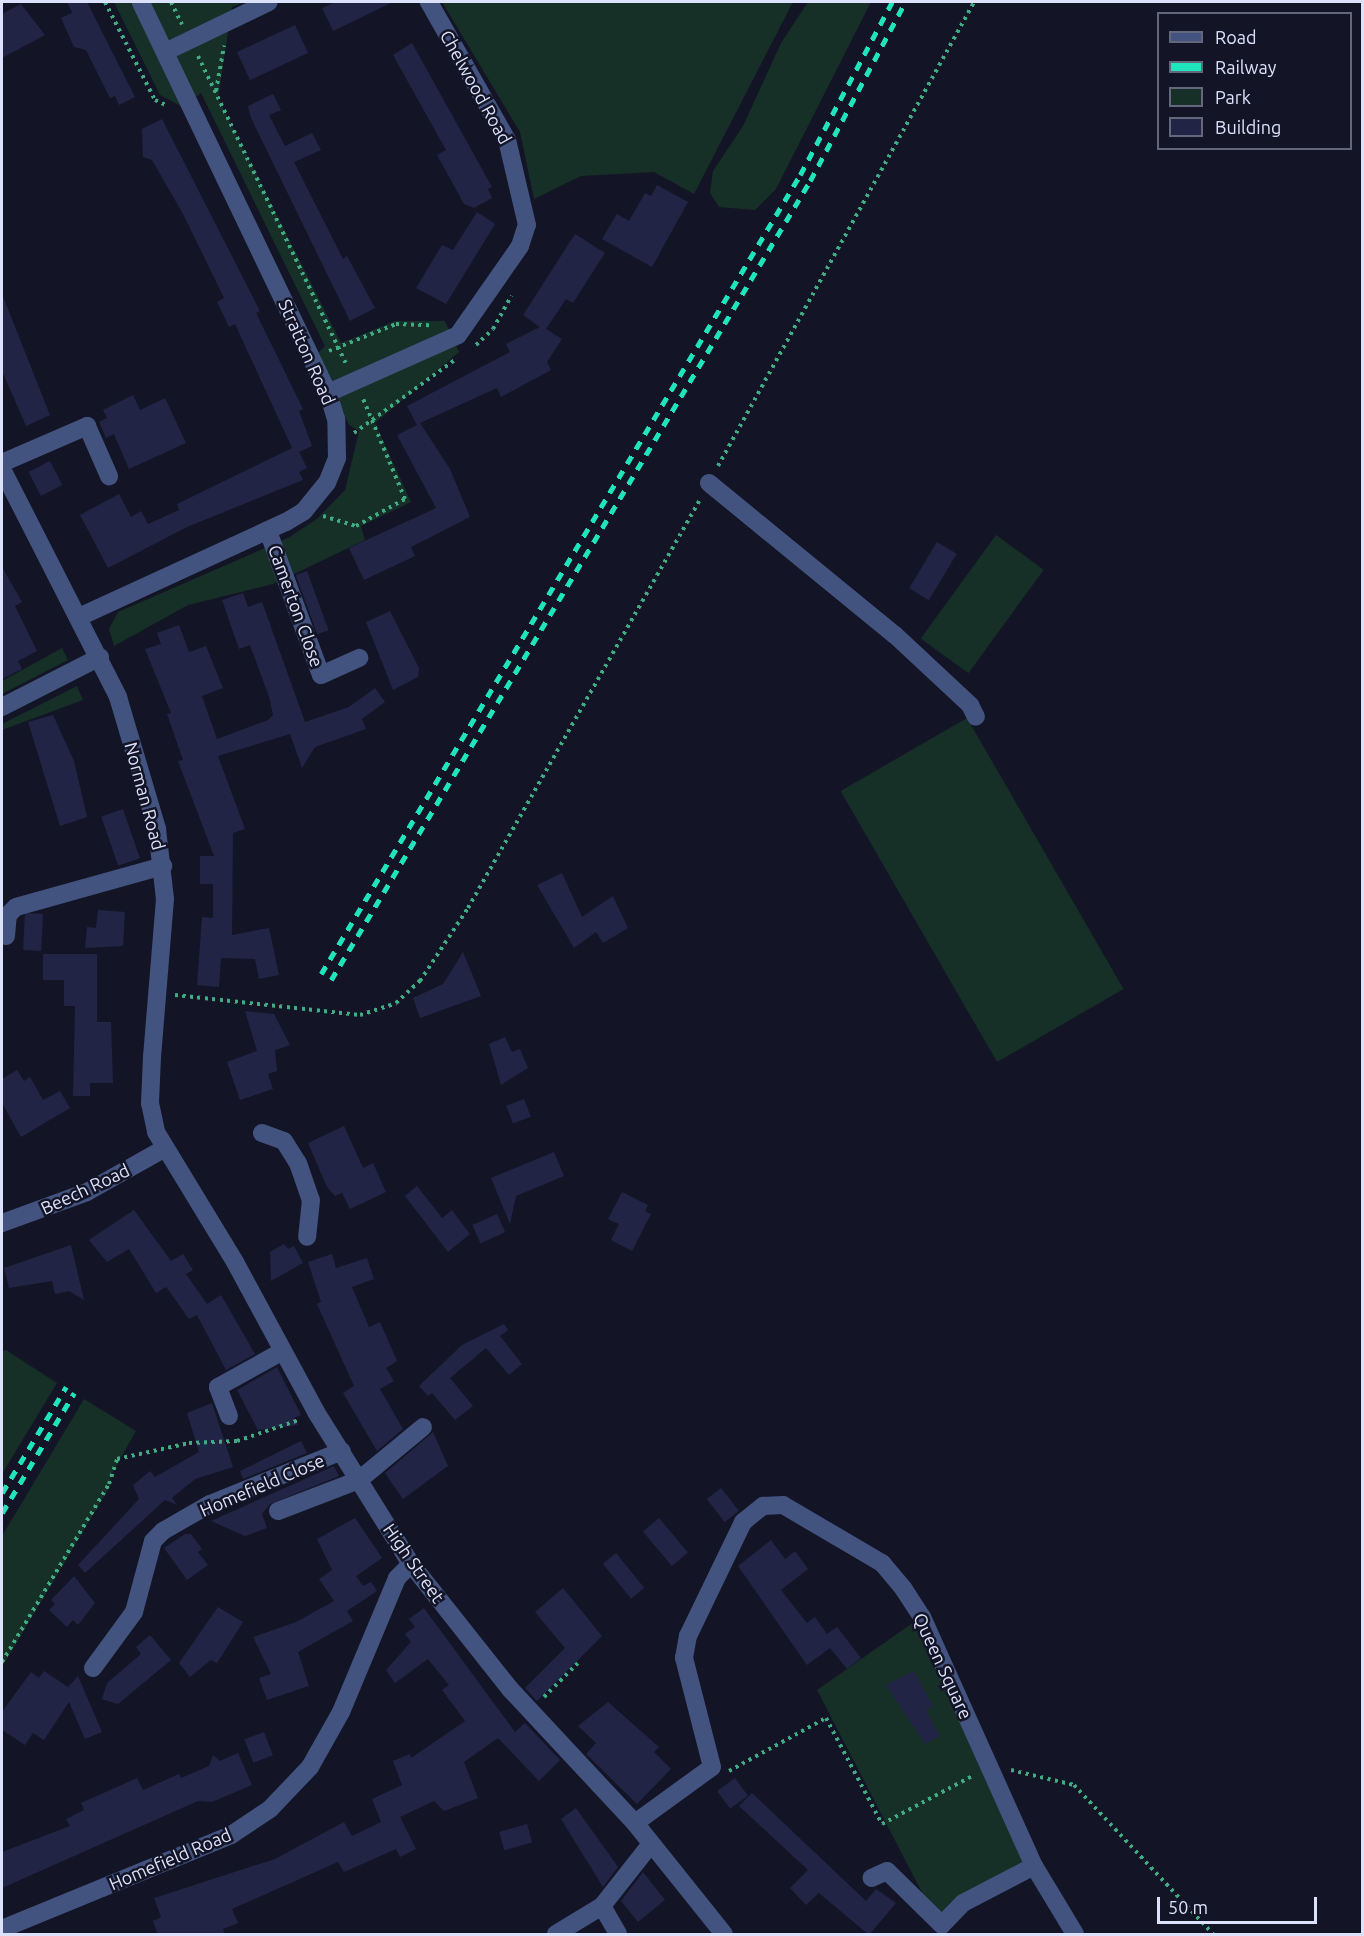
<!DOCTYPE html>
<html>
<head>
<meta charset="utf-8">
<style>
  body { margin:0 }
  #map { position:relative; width:1364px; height:1936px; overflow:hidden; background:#131526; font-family:Ubuntu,sans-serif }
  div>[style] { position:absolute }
  .green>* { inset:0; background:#162f27; transform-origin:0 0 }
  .building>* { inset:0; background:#212445; transform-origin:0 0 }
  .path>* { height:4px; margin-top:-2px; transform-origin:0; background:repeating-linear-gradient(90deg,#3fac84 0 3px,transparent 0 7.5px) }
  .minor>* { height:18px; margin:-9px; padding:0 9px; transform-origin:9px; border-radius:9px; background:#43537f }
  .rail>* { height:4.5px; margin-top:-2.25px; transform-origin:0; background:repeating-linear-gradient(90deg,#1fe4bc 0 9px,transparent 0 17px) }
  span { translate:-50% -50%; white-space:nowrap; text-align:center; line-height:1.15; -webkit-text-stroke:5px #131526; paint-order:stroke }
  .street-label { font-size:18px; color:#dce2fb }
  .frame { position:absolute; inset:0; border:3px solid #dce2fb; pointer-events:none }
  .legend { position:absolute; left:1157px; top:12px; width:195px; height:138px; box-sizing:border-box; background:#131526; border:2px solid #63677b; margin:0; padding:8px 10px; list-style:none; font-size:18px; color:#dce2fb }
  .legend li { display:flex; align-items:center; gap:12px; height:30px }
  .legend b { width:30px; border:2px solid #63677b }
  .scale { position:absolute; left:1157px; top:1897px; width:160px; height:27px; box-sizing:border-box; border:3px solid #dce2fb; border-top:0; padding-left:8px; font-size:18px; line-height:21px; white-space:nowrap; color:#dce2fb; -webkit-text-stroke:4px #131526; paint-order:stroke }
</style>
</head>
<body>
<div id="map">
  <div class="green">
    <div style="clip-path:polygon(114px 2px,244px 2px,232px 7px,218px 98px,341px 343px,395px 321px,445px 321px,459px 352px,375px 423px,411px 502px,361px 526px,365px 540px,273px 584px,188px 605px,114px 646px,109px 629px,118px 612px,288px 538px,318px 518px,345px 490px,359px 431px,349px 425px,317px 354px,325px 346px,201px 93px,183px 107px,160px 95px)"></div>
    <div style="clip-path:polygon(442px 2px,793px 2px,694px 194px,654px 172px,581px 176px,534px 199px,520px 132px)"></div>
    <div style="clip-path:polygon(808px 2px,871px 2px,776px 189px,755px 210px,719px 207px,710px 193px,713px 171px,743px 126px,781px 43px)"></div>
    <div style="left:996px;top:535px;width:59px;height:128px;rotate:36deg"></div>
    <div style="clip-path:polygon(62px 648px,68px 660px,2px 694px,2px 681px)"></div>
    <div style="clip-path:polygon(77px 686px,83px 700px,2px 730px,2px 724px)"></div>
    <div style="left:967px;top:718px;width:313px;height:146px;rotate:60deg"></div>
    <div style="clip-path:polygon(6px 1350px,57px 1383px,2px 1474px,2px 1351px)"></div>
    <div style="clip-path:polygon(84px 1399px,136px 1431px,110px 1477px,112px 1483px,2px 1667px,2px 1536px)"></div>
    <div style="clip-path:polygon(914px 1622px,1024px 1864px,946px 1914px,929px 1906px,817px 1690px)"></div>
  </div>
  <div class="building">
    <div style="clip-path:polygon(67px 2px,87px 2px,135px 97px,119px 105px,115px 96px,110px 98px,86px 50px,74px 47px,61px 18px,72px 13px)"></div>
    <div style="clip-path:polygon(336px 2px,393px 2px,333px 31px,322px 8px)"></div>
    <div style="clip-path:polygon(21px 4px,45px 35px,2px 58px,2px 14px)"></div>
    <div style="left:295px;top:25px;width:31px;height:64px;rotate:65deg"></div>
    <div style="clip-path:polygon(412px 43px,492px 187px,488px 189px,492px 198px,474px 208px,464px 204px,437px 155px,446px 150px,393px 55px)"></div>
    <div style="clip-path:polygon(273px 94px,281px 110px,269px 115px,285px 146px,312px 133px,321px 150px,294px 162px,343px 259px,347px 256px,375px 308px,350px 321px,251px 118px,248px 106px)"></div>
    <div style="clip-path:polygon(162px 119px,260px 311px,256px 313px,303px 409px,299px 411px,312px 446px,299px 452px,307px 468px,299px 472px,303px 480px,187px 527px,108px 568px,80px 515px,119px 494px,131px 517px,141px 511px,148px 524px,179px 510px,177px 504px,292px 448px,235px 324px,229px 327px,217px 302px,224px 298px,183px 214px,152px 160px,143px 157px,142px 129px)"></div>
    <div style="clip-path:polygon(657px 185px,688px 202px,652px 267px,602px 239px,617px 214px,629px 221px,645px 193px,651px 196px)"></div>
    <div style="clip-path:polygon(477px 212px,495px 224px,446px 304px,416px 288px,442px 245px,453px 250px)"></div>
    <div style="clip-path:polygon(575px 234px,605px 253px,573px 303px,566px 299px,546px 329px,562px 339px,547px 362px,551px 370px,501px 397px,497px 388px,420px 423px,450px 469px,470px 517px,411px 547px,415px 556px,364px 580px,349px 548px,436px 508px,397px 435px,417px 425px,407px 406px,510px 352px,506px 344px,540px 327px,523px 315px)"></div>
    <div style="clip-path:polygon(2px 294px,50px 415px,26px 426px,2px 371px)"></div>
    <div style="clip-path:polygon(133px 395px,140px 410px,165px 398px,186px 443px,129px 469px,114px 434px,106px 438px,99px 422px,107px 418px,103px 410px)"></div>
    <div style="left:50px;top:461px;width:27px;height:24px;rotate:63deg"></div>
    <div style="left:937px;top:542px;width:23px;height:54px;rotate:31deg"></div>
    <div style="clip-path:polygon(2px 567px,22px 602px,15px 606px,37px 651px,18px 661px,22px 669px,2px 679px)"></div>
    <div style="left:307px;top:571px;width:63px;height:12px;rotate:70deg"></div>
    <div style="clip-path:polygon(243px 593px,248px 607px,262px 602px,305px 722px,349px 707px,375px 688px,385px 702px,362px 719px,366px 729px,315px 747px,302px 768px,290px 734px,218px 756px,245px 829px,233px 833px,232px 935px,269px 928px,279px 975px,259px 979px,255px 959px,221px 958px,219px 987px,197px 985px,202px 917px,213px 918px,213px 884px,200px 884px,200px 856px,214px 856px,178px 761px,183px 760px,167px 714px,171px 713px,145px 649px,161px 644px,157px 633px,179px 625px,189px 652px,206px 646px,223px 688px,202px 696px,217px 739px,268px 720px,273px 715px,269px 697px,250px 645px,239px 649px,222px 600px)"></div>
    <div style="clip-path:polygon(390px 611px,419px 668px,418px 677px,393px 690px,366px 622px)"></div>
    <div style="clip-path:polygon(53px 715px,74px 761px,87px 817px,60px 826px,28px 722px)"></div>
    <div style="left:123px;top:809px;width:52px;height:23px;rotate:71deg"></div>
    <div style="clip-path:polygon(562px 873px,582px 917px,613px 896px,628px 928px,603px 943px,596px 932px,574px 948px,537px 885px)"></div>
    <div style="clip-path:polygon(98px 910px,125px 912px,123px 946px,85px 948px,87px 927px,96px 928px)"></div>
    <div style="left:43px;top:914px;width:37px;height:18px;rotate:93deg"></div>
    <div style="clip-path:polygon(463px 952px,481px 996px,420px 1018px,413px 998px,443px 984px)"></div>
    <div style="clip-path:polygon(43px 954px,97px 954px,97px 1022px,111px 1022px,113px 1083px,90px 1083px,90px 1096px,73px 1096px,75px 1006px,64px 1006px,64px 980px,43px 980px)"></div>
    <div style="clip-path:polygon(245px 1011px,274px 1014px,290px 1045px,275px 1050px,277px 1071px,268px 1074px,273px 1089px,240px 1100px,227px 1062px,257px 1051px)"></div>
    <div style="clip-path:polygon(505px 1037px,512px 1052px,520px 1049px,528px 1068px,501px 1085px,489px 1044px)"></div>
    <div style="clip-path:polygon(17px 1070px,24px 1081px,30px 1077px,43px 1100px,60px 1091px,70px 1108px,21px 1137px,2px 1103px,2px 1079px)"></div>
    <div style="left:524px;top:1099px;width:19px;height:19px;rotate:69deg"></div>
    <div style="clip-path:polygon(344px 1126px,363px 1168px,373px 1163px,386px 1192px,350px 1209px,342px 1193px,335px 1196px,327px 1187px,308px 1143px)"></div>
    <div style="clip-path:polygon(554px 1152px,564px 1176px,516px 1196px,510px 1224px,491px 1178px)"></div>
    <div style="clip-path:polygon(417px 1186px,442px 1218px,452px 1210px,470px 1234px,448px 1252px,405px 1196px)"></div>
    <div style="clip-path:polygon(622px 1192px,648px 1205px,645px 1211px,651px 1214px,632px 1251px,611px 1240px,619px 1224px,608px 1219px)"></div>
    <div style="clip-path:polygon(134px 1210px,171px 1261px,183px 1254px,193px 1270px,186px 1274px,207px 1304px,221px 1295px,255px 1354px,226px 1370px,197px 1315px,189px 1319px,166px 1287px,156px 1293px,129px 1249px,107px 1262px,89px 1240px)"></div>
    <div style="left:497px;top:1214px;width:20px;height:27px;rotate:66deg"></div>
    <div style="clip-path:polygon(284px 1244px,288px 1249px,294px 1246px,303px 1263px,271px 1281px,270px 1252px)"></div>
    <div style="clip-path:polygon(71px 1245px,84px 1300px,69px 1291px,55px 1294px,52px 1281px,9px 1288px,4px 1268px)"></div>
    <div style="clip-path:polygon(332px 1254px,336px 1268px,367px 1258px,374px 1279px,352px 1287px,369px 1327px,380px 1322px,397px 1361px,386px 1368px,394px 1381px,380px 1389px,403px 1429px,377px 1451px,343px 1393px,354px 1386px,317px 1304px,321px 1302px,308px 1262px)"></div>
    <div style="clip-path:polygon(504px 1324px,508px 1330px,500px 1336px,522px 1364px,509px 1375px,486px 1348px,450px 1378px,473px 1406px,455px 1420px,432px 1393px,428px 1396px,419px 1386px,462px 1345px)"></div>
    <div style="clip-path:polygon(277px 1367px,301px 1415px,294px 1418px,298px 1425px,258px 1430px,237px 1390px)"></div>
    <div style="clip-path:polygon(212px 1403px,233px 1467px,195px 1479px,172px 1498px,177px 1505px,165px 1500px,85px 1573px,78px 1565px,139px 1499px,133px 1485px,150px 1471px,155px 1477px,199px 1452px,187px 1413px)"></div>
    <div style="clip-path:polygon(433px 1432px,448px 1466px,403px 1499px,385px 1473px)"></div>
    <div style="clip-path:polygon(301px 1441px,307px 1453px,243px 1479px,240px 1471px)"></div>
    <div style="clip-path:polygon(334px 1466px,339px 1476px,270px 1504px,262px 1514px,267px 1528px,245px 1536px,211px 1521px)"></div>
    <div style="left:721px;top:1488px;width:29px;height:18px;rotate:52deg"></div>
    <div style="clip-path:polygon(355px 1518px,382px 1558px,356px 1576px,363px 1586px,371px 1582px,377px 1591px,347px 1611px,353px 1621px,298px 1652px,309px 1686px,267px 1700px,259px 1678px,271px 1674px,253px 1637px,296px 1622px,334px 1601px,319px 1579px,332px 1570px,317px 1539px)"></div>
    <div style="left:659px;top:1518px;width:45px;height:21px;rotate:50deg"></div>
    <div style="clip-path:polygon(185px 1534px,191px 1534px,202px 1549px,198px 1552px,208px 1565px,187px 1580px,164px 1548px)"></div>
    <div style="clip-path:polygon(771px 1540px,785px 1559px,795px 1551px,808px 1569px,781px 1590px,807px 1623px,815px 1617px,827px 1634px,837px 1627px,861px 1658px,847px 1669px,830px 1648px,807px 1665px,738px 1566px)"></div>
    <div style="left:616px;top:1553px;width:45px;height:17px;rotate:51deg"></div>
    <div style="clip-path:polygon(74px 1576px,95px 1603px,78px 1625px,73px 1620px,67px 1627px,49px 1610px,55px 1604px,51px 1600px)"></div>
    <div style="clip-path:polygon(563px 1588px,602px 1636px,537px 1701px,525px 1688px,565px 1648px,535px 1612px)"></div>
    <div style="clip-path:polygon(218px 1607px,243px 1622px,217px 1663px,211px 1660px,190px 1677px,179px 1663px)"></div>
    <div style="clip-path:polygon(424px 1608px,515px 1732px,525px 1723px,560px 1760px,539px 1781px,498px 1738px,464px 1762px,478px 1798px,444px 1811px,434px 1801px,400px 1817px,416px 1849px,400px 1857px,396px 1849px,344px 1872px,338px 1862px,232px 1909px,238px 1923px,223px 1929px,225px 1935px,158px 1935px,153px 1921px,161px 1917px,154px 1898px,275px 1859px,344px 1822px,352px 1836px,381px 1822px,372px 1799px,402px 1785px,393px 1761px,410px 1754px,411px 1758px,465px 1721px,442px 1690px,449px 1685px,428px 1659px,395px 1683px,386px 1670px,411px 1642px,405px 1634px,415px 1627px,409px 1619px)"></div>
    <div style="clip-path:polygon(150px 1635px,171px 1660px,118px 1704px,102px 1699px,107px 1683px,141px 1654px,136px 1647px)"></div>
    <div style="clip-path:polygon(44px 1671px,68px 1687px,78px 1676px,102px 1732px,85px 1739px,69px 1702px,44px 1740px,33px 1733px,25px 1745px,2px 1730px,2px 1712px,31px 1672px,39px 1678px)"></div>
    <div style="clip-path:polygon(914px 1671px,933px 1706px,926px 1710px,940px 1736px,925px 1744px,886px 1685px)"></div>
    <div style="clip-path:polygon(608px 1702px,659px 1747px,654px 1752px,671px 1769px,637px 1804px,586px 1754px,596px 1743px,578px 1726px)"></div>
    <div style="left:264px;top:1732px;width:25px;height:21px;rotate:69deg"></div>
    <div style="clip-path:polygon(238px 1753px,252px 1785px,212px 1802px,198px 1801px,2px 1888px,2px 1852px,70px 1826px,66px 1819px,84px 1810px,81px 1803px,137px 1778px,143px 1790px,179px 1774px,181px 1778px,209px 1766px,213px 1755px,220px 1761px)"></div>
    <div style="left:735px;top:1778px;width:22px;height:22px;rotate:54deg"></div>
    <div style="clip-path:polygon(752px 1793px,866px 1901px,876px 1889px,896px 1903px,869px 1935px,819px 1893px,806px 1905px,790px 1888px,808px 1870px,739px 1806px)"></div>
    <div style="clip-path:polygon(576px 1808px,618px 1867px,603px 1887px,561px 1819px)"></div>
    <div style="left:527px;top:1824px;width:19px;height:29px;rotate:74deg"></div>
    <div style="clip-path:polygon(643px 1872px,665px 1900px,638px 1922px,621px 1901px)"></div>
  </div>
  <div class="path">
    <div style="left:105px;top:2px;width:110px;rotate:63deg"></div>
    <div style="left:155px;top:100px;width:14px;rotate:25deg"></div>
    <div style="left:171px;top:2px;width:25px;rotate:64deg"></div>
    <div style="left:198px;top:56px;width:343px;rotate:64.3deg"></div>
    <div style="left:216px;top:91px;width:46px;rotate:-79.9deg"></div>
    <div style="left:476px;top:345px;width:23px;rotate:-43deg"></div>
    <div style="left:493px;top:329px;width:38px;rotate:-61deg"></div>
    <div style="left:329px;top:351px;width:72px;rotate:-21.9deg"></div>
    <div style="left:396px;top:324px;width:34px;rotate:2deg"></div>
    <div style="left:354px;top:433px;width:125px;rotate:-35.9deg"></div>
    <div style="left:718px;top:466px;width:530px;rotate:-61.11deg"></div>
    <div style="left:323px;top:516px;width:34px;rotate:17deg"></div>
    <div style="left:356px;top:526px;width:56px;rotate:-28.9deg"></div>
    <div style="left:405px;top:499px;width:112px;rotate:-112.7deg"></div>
    <div style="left:175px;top:995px;width:186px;rotate:6.2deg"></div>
    <div style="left:360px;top:1015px;width:38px;rotate:-18deg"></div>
    <div style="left:396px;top:1003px;width:33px;rotate:-43deg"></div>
    <div style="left:420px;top:981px;width:87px;rotate:-56.7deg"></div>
    <div style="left:468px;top:908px;width:470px;rotate:-60.4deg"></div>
    <div style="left:2px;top:1662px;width:208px;rotate:-59deg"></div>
    <div style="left:109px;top:1484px;width:26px;rotate:-72deg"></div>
    <div style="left:117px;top:1459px;width:74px;rotate:-12.5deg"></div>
    <div style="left:189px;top:1443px;width:48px;rotate:-2.4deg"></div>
    <div style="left:237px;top:1441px;width:65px;rotate:-18.7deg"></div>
    <div style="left:544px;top:1697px;width:51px;rotate:-45deg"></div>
    <div style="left:1011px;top:1770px;width:65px;rotate:13.4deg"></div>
    <div style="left:1074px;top:1785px;width:204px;rotate:47deg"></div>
    <div style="left:729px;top:1771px;width:111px;rotate:-28.7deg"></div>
    <div style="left:826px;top:1718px;width:120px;rotate:62.2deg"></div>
    <div style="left:882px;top:1824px;width:104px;rotate:-28deg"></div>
  </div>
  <div class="minor">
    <div style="left:165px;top:52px;width:115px;rotate:-25.7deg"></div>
    <div style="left:328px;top:393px;width:142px;rotate:-24deg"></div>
    <div style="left:458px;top:335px;width:108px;rotate:-55.1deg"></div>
    <div style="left:520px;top:246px;width:22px;rotate:-72deg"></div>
    <div style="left:527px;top:225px;width:87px;rotate:-103.2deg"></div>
    <div style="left:507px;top:140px;width:159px;rotate:-119.5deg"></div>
    <div style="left:2px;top:463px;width:93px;rotate:-23.5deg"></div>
    <div style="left:87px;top:426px;width:55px;rotate:66.3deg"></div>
    <div style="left:2px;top:469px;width:256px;rotate:63deg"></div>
    <div style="left:118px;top:697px;width:138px;rotate:73.5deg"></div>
    <div style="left:157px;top:829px;width:70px;rotate:83.5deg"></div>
    <div style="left:165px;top:899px;width:159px;rotate:94.7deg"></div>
    <div style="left:152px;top:1057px;width:46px;rotate:92.5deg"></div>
    <div style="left:150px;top:1103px;width:30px;rotate:78deg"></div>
    <div style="left:156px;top:1132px;width:152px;rotate:58.7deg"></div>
    <div style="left:235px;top:1262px;width:170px;rotate:61.6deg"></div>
    <div style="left:316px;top:1412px;width:179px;rotate:58deg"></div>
    <div style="left:411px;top:1564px;width:159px;rotate:51.6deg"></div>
    <div style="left:510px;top:1689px;width:183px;rotate:47deg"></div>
    <div style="left:635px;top:1823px;width:142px;rotate:51.3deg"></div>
    <div style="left:709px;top:483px;width:240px;rotate:39.3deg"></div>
    <div style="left:895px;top:635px;width:103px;rotate:43deg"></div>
    <div style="left:970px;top:705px;width:13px;rotate:63deg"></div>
    <div style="left:268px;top:531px;width:153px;rotate:69.8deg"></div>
    <div style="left:321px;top:675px;width:42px;rotate:-24.1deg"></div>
    <div style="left:79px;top:617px;width:228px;rotate:-24.7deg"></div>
    <div style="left:286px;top:522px;width:21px;rotate:-31deg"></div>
    <div style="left:304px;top:511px;width:36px;rotate:-51deg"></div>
    <div style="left:327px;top:483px;width:27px;rotate:-68deg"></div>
    <div style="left:337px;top:458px;width:39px;rotate:-91deg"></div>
    <div style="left:336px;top:419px;width:27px;rotate:-107deg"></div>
    <div style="left:328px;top:393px;width:433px;rotate:-115.6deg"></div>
    <div style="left:2px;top:707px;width:110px;rotate:-27deg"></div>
    <div style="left:6px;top:936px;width:21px;rotate:-85deg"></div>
    <div style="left:8px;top:915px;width:11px;rotate:-45deg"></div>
    <div style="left:16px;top:907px;width:153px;rotate:-15.6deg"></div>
    <div style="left:262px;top:1133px;width:23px;rotate:20deg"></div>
    <div style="left:284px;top:1141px;width:26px;rotate:58deg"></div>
    <div style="left:298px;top:1163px;width:39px;rotate:71deg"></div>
    <div style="left:311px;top:1200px;width:37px;rotate:96deg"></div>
    <div style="left:2px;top:1223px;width:90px;rotate:-20deg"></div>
    <div style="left:87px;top:1192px;width:90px;rotate:-29.4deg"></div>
    <div style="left:229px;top:1416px;width:31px;rotate:-111deg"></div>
    <div style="left:218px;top:1387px;width:74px;rotate:-29deg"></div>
    <div style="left:278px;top:1511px;width:87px;rotate:-20.9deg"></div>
    <div style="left:359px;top:1480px;width:83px;rotate:-39.6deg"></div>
    <div style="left:93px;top:1668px;width:69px;rotate:-53.8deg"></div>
    <div style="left:134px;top:1612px;width:73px;rotate:-75deg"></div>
    <div style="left:153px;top:1541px;width:14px;rotate:-45deg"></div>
    <div style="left:163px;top:1531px;width:54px;rotate:-29.9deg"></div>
    <div style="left:210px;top:1504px;width:142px;rotate:-21.9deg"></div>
    <div style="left:635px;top:1823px;width:95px;rotate:-36deg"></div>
    <div style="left:712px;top:1767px;width:113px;rotate:-104.4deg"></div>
    <div style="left:684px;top:1658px;width:22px;rotate:-80deg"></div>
    <div style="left:688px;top:1636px;width:127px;rotate:-64.2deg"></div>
    <div style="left:743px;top:1522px;width:26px;rotate:-39deg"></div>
    <div style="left:763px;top:1506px;width:20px;rotate:-3deg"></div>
    <div style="left:783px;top:1505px;width:115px;rotate:30.4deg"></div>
    <div style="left:882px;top:1563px;width:33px;rotate:50deg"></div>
    <div style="left:903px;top:1588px;width:35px;rotate:57deg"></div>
    <div style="left:922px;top:1617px;width:273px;rotate:65.8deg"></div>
    <div style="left:1034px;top:1866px;width:80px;rotate:152.5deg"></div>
    <div style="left:963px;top:1903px;width:30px;rotate:134deg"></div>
    <div style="left:942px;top:1925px;width:77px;rotate:-135.5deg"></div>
    <div style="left:887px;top:1871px;width:17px;rotate:156deg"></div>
    <div style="left:1034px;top:1866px;width:79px;rotate:58.9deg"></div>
    <div style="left:602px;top:1906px;width:32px;rotate:60deg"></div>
    <div style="left:2px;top:1929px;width:248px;rotate:-22.3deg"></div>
    <div style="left:231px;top:1835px;width:47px;rotate:-33.7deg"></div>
    <div style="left:270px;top:1809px;width:58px;rotate:-46.4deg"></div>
    <div style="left:310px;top:1767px;width:63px;rotate:-60.6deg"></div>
    <div style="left:341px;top:1712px;width:145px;rotate:-67.3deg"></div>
    <div style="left:397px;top:1578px;width:20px;rotate:-45deg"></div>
    <div style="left:556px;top:1934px;width:54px;rotate:-31.3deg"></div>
    <div style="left:602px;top:1906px;width:78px;rotate:-51.8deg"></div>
  </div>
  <div class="rail">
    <div style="left:321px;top:974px;width:932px;rotate:-59.06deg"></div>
    <div style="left:800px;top:175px;width:196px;rotate:-62deg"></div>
    <div style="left:331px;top:980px;width:932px;rotate:-59.06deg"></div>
    <div style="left:810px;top:181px;width:203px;rotate:-62deg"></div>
    <div style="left:2px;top:1493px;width:124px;rotate:-58.9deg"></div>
    <div style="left:2px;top:1513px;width:140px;rotate:-59deg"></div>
  </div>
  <div class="street-label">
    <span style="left:476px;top:87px;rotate:61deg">Chelwood Road</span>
    <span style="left:307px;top:352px;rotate:66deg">Stratton Road</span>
    <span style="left:296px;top:606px;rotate:70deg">Camerton Close</span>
    <span style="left:145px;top:796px;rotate:75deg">Norman Road</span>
    <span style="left:85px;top:1189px;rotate:-25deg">Beech Road</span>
    <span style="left:262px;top:1485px;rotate:-23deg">Homefield Close</span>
    <span style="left:414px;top:1563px;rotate:55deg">High Street</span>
    <span style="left:943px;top:1666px;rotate:65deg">Queen Square</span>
    <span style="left:170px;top:1859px;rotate:-23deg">Homefield Road</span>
  </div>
  <div class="frame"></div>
  <ul class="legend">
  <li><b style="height:8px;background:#43537f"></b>Road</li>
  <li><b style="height:8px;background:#1fe4bc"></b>Railway</li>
  <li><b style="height:16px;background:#162f27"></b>Park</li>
  <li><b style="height:16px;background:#212445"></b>Building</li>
  </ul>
  <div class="scale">50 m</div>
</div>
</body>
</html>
